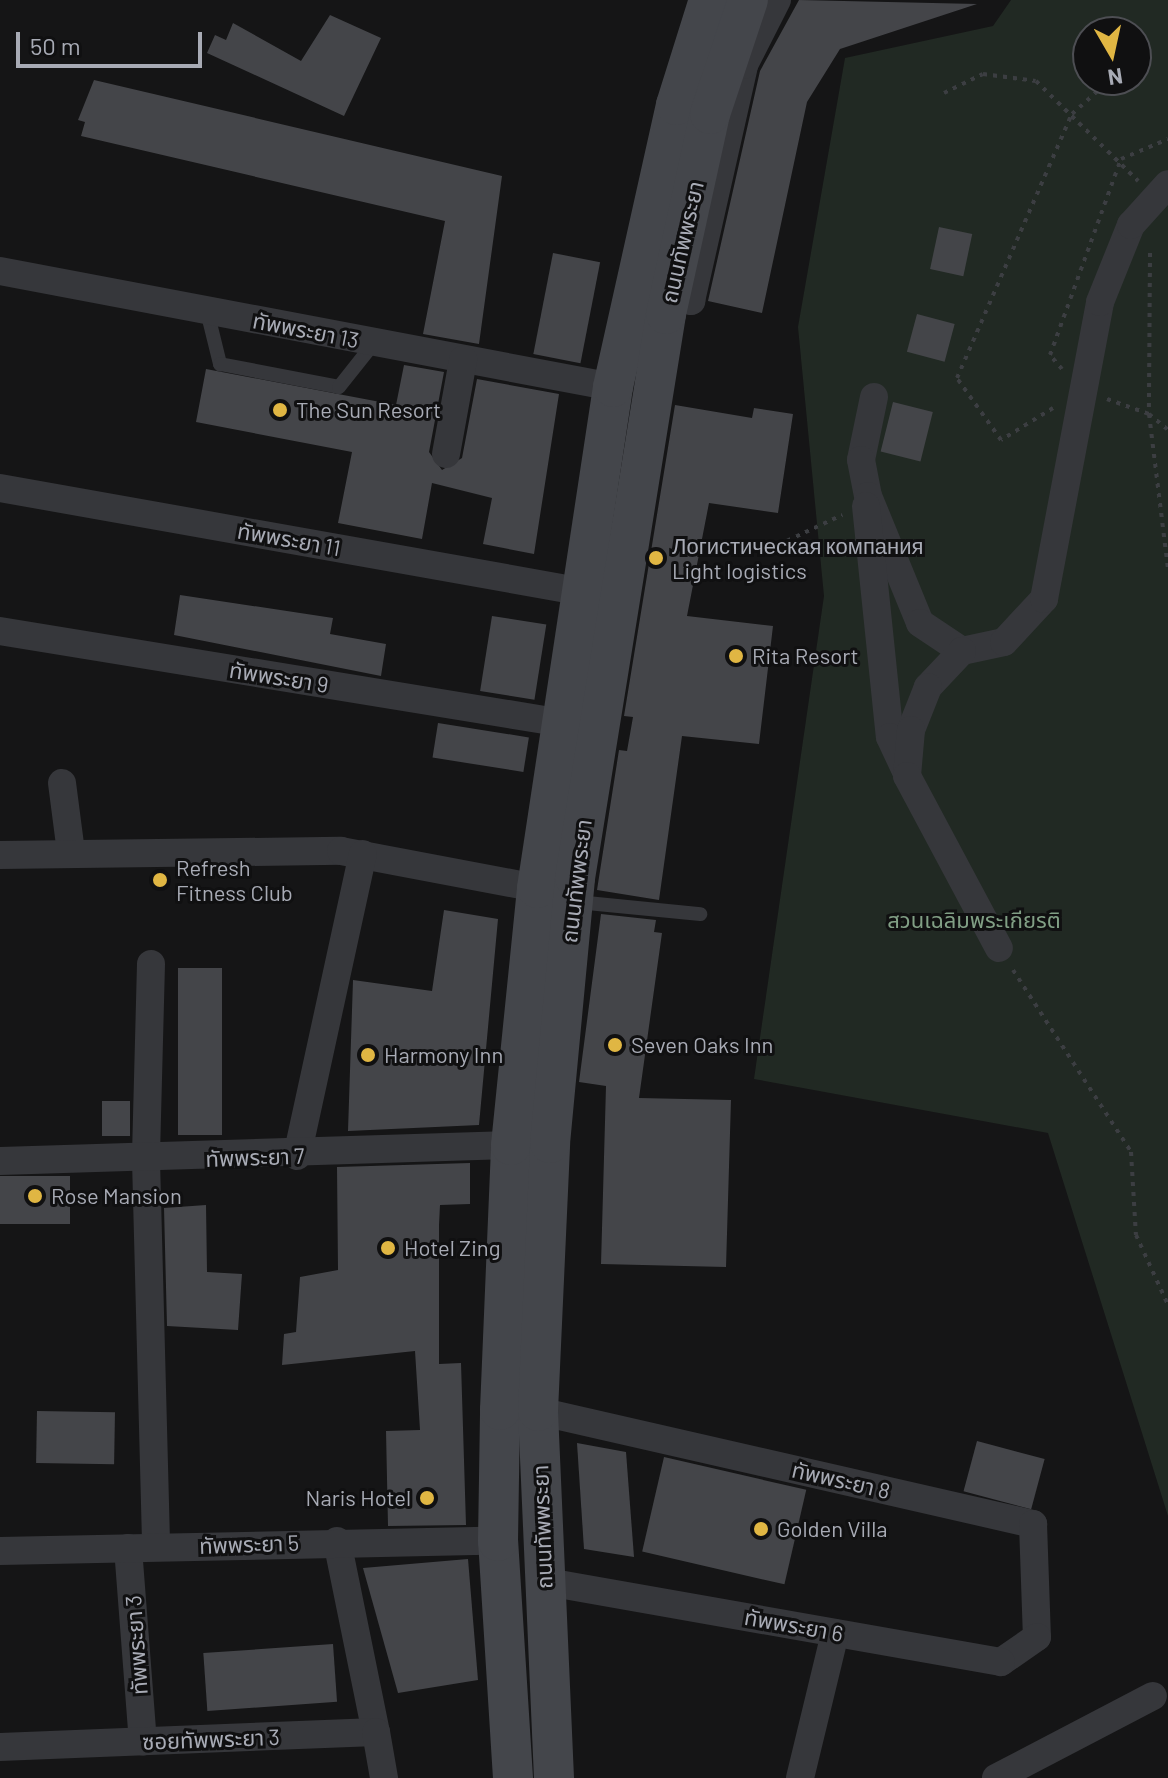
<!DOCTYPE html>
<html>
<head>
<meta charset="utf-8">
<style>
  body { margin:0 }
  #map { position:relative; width:1168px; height:1778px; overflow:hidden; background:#151516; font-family:Barlow,"Noto Sans Thai",sans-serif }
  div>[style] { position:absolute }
  .green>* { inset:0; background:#212923 }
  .building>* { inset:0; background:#444549; transform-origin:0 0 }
  .path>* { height:4px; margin-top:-2px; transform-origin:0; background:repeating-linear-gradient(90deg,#3c3e42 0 4px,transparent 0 10px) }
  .service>* { height:14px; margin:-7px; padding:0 7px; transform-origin:7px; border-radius:7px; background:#36373b }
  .minor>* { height:28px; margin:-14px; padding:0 14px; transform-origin:14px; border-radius:14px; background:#36373b }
  .secondary>* { height:40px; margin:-20px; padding:0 20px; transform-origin:20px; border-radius:20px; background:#44464b }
  .dots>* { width:22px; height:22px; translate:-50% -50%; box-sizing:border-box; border:4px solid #101011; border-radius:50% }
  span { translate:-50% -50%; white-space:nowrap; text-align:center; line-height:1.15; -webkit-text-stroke:6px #101011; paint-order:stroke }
  .street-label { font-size:22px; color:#a8abb5 }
  .poi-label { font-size:22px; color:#a8abb5 }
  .left { translate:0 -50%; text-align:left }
  .right { translate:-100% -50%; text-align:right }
  .park-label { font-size:22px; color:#819f85 }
  .north { position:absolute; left:1072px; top:16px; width:80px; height:80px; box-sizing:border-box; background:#101011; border:2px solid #4d4e53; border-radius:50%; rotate:171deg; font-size:22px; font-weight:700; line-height:32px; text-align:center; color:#a8abb5 }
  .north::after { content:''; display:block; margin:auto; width:28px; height:36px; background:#e0b643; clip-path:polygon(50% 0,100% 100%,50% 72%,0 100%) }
  .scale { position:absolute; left:16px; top:32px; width:186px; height:36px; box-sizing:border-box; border:4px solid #a8abb5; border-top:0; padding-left:10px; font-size:24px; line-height:28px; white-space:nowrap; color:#a8abb5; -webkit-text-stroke:6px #101011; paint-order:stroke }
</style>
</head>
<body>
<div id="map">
  <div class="green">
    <div style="clip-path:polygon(evenodd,1011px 0,1168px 0,1168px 1516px,1048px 1133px,754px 1079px,824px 596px,798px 327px,845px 58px,993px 26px,1011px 0,1088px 32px,1136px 32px,1136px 80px,1088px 80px,1088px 32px)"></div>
  </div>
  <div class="building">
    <div style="clip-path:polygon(799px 0,977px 4px,840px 49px,807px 102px,762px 313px,708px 301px,760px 71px)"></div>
    <div style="clip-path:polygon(330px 15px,381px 38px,344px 116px,207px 53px,215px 35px,226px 40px,233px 23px,301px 61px)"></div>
    <div style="clip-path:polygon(94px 80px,502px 176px,479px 344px,423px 334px,445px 221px,81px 136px,85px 122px,78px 120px)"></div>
    <div style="left:939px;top:227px;width:34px;height:43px;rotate:12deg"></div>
    <div style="left:553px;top:253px;width:48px;height:103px;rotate:11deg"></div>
    <div style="left:917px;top:314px;width:39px;height:39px;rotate:15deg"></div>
    <div style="clip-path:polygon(404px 365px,444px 372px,429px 452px,442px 470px,462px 458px,477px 379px,559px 394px,534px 554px,483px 544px,492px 498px,432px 483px,422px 539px,338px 523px,352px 452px,196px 422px,206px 369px,396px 405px)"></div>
    <div style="left:893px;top:402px;width:41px;height:51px;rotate:14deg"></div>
    <div style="clip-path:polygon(675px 405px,752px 418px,754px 408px,793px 414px,778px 513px,709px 503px,687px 616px,773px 626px,759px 744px,682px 736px,659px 900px,597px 890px,619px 750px,627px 751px,633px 717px,624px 716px)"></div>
    <div style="clip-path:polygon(180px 595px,333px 618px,330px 634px,386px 644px,381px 676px,174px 635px)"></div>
    <div style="left:492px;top:616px;width:55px;height:76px;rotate:9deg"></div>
    <div style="left:438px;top:723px;width:92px;height:35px;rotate:9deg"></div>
    <div style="clip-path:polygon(444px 910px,498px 919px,479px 1125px,348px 1131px,353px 980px,432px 991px)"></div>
    <div style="clip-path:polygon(601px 914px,656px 920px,654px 932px,662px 933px,639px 1098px,731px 1100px,726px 1267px,601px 1264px,606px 1086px,579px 1082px)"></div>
    <div style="left:178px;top:968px;width:44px;height:167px"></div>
    <div style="left:102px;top:1101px;width:28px;height:35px"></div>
    <div style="clip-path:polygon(470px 1163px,470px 1204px,440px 1205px,439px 1225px,439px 1364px,461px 1363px,466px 1525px,388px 1526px,386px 1431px,420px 1430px,415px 1351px,282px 1365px,284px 1334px,296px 1332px,300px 1277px,338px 1270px,337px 1167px)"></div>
    <div style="left:70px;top:1176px;width:48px;height:70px;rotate:90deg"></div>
    <div style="clip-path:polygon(206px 1205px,207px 1272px,242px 1274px,238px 1330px,167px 1326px,164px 1208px)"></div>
    <div style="left:37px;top:1411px;width:78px;height:52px;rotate:1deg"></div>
    <div style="left:977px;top:1441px;width:70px;height:52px;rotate:15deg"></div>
    <div style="clip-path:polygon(577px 1443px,626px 1452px,634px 1557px,584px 1549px)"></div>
    <div style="left:664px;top:1457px;width:146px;height:97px;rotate:13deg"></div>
    <div style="clip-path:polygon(468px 1559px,478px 1680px,398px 1693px,363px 1568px)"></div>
    <div style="left:333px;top:1644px;width:58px;height:130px;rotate:86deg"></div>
  </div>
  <div class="path">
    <div style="left:944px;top:93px;width:43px;rotate:-26deg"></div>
    <div style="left:983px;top:74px;width:53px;rotate:7.5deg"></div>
    <div style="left:1036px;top:81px;width:143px;rotate:44.4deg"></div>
    <div style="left:1150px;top:253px;width:161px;rotate:90.4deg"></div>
    <div style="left:1149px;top:414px;width:156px;rotate:83deg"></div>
    <div style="left:1062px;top:369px;width:18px;rotate:-131deg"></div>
    <div style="left:1050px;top:355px;width:208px;rotate:-70.1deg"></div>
    <div style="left:1121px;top:159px;width:51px;rotate:-23.1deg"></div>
    <div style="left:1107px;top:399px;width:45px;rotate:19.7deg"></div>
    <div style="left:1149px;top:414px;width:25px;rotate:40deg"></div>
    <div style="left:1053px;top:408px;width:61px;rotate:148.4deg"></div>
    <div style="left:1001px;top:440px;width:76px;rotate:-125.4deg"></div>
    <div style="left:957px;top:378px;width:288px;rotate:-66.5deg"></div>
    <div style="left:1072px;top:114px;width:36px;rotate:-42deg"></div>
    <div style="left:778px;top:545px;width:71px;rotate:-25.1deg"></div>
    <div style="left:1013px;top:970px;width:217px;rotate:57deg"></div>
    <div style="left:1131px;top:1152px;width:83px;rotate:86.6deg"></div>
    <div style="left:1136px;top:1235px;width:77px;rotate:65.4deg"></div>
  </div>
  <div class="service">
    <div style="left:207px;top:311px;width:55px;rotate:76.2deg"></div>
    <div style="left:220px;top:364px;width:121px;rotate:10.9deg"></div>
    <div style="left:339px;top:387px;width:56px;rotate:-51.5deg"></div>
    <div style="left:577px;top:902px;width:124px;rotate:5.6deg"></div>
  </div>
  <div class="minor">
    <div style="left:0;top:271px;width:624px;rotate:10.72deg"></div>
    <div style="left:670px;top:296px;width:22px;rotate:13deg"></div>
    <div style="left:691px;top:301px;width:242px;rotate:-77.3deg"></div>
    <div style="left:744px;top:65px;width:73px;rotate:-63.1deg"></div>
    <div style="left:874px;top:397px;width:64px;rotate:101.7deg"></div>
    <div style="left:861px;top:460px;width:37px;rotate:79deg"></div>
    <div style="left:868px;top:496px;width:137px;rotate:67.7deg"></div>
    <div style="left:920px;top:623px;width:50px;rotate:33.7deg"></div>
    <div style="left:962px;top:651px;width:43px;rotate:-12.1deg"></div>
    <div style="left:1004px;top:642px;width:59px;rotate:-47.1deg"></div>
    <div style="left:1044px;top:599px;width:302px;rotate:-79.3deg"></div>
    <div style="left:1100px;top:302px;width:83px;rotate:-68.1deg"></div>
    <div style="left:1131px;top:225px;width:55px;rotate:-47.9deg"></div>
    <div style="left:446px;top:454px;width:96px;rotate:-79.7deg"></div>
    <div style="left:0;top:488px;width:587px;rotate:10.1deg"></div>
    <div style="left:866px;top:506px;width:232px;rotate:84.1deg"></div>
    <div style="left:890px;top:737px;width:38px;rotate:65deg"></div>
    <div style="left:0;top:631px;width:564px;rotate:9.28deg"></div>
    <div style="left:962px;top:651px;width:50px;rotate:133.4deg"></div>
    <div style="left:928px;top:687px;width:46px;rotate:111.6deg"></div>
    <div style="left:911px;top:730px;width:46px;rotate:95deg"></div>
    <div style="left:907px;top:776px;width:195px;rotate:61.9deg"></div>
    <div style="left:62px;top:783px;width:70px;rotate:82.6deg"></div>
    <div style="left:0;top:855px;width:341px;rotate:-0.7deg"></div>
    <div style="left:341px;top:851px;width:199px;rotate:10.7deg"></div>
    <div style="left:151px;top:964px;width:196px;rotate:91.5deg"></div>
    <div style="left:146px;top:1160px;width:387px;rotate:88.5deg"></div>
    <div style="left:297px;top:1156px;width:309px;rotate:-77.7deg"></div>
    <div style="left:0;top:1161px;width:511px;rotate:-1.79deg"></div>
    <div style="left:538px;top:1411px;width:508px;rotate:12.86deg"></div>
    <div style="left:1033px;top:1524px;width:113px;rotate:88deg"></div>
    <div style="left:1037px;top:1637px;width:44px;rotate:145.2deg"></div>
    <div style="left:1001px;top:1662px;width:465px;rotate:-170deg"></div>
    <div style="left:337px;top:1541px;width:195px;rotate:78.5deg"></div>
    <div style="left:128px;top:1548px;width:194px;rotate:85.6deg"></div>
    <div style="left:0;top:1551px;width:498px;rotate:-1.2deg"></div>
    <div style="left:0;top:1747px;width:376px;rotate:-2.3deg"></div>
    <div style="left:376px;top:1732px;width:47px;rotate:80.1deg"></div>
    <div style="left:800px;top:1778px;width:149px;rotate:-76.4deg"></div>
    <div style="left:996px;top:1778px;width:177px;rotate:-27.6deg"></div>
  </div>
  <div class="secondary">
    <div style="left:513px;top:1778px;width:237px;rotate:-93.6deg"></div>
    <div style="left:498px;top:1541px;width:131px;rotate:-89.1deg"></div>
    <div style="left:500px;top:1410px;width:265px;rotate:-87.6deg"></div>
    <div style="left:511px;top:1145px;width:258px;rotate:-84.2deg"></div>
    <div style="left:537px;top:888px;width:507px;rotate:-81.37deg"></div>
    <div style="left:613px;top:387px;width:289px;rotate:-77.4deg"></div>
    <div style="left:676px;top:105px;width:110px;rotate:-72.6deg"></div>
    <div style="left:554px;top:1778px;width:367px;rotate:-92.5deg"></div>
    <div style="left:538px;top:1411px;width:268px;rotate:-87.4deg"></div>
    <div style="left:550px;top:1143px;width:266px;rotate:-84.6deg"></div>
    <div style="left:575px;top:878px;width:571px;rotate:-80.83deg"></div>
    <div style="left:666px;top:314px;width:205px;rotate:-77.6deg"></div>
    <div style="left:710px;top:114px;width:120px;rotate:-71.6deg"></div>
  </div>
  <div class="dots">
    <div style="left:280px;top:410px;background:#e0b643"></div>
    <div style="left:656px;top:558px;background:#e0b643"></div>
    <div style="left:736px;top:656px;background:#e0b643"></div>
    <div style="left:160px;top:880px;background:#e0b643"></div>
    <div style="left:615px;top:1045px;background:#e0b643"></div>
    <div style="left:368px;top:1055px;background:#e0b643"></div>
    <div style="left:35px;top:1196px;background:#e0b643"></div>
    <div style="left:388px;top:1248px;background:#e0b643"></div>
    <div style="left:427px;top:1498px;background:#e0b643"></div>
    <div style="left:761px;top:1529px;background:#e0b643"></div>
  </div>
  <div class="street-label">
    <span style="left:682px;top:242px;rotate:-77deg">ถนนทัพพระยา</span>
    <span style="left:306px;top:330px;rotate:11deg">ทัพพระยา 13</span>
    <span style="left:289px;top:539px;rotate:10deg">ทัพพระยา 11</span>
    <span style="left:279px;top:677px;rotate:9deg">ทัพพระยา 9</span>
    <span style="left:576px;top:881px;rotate:-83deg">ถนนทัพพระยา</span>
    <span style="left:255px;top:1157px;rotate:-2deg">ทัพพระยา 7</span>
    <span style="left:841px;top:1480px;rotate:13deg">ทัพพระยา 8</span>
    <span style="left:542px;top:1527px;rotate:-92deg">ถนนทัพพระยา</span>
    <span style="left:249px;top:1544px;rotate:-2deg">ทัพพระยา 5</span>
    <span style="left:794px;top:1625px;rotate:10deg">ทัพพระยา 6</span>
    <span style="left:136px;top:1645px;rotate:-94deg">ทัพพระยา 3</span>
    <span style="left:211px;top:1739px;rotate:-2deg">ซอยทัพพระยา 3</span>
  </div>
  <div class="poi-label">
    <span class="left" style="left:296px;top:410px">The Sun Resort</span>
    <span class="left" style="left:672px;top:558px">Логистическая компания<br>Light logistics</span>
    <span class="left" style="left:752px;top:656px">Rita Resort</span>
    <span class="left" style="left:176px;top:880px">Refresh<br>Fitness Club</span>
    <span class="left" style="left:631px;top:1045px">Seven Oaks Inn</span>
    <span class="left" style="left:384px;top:1055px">Harmony Inn</span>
    <span class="left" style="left:51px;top:1196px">Rose Mansion</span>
    <span class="left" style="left:404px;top:1248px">Hotel Zing</span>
    <span class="right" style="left:411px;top:1498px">Naris Hotel</span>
    <span class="left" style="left:777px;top:1529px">Golden Villa</span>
  </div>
  <div class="park-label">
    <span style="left:974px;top:920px">สวนเฉลิมพระเกียรติ</span>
  </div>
  <div class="north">N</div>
  <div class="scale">50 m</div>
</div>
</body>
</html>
